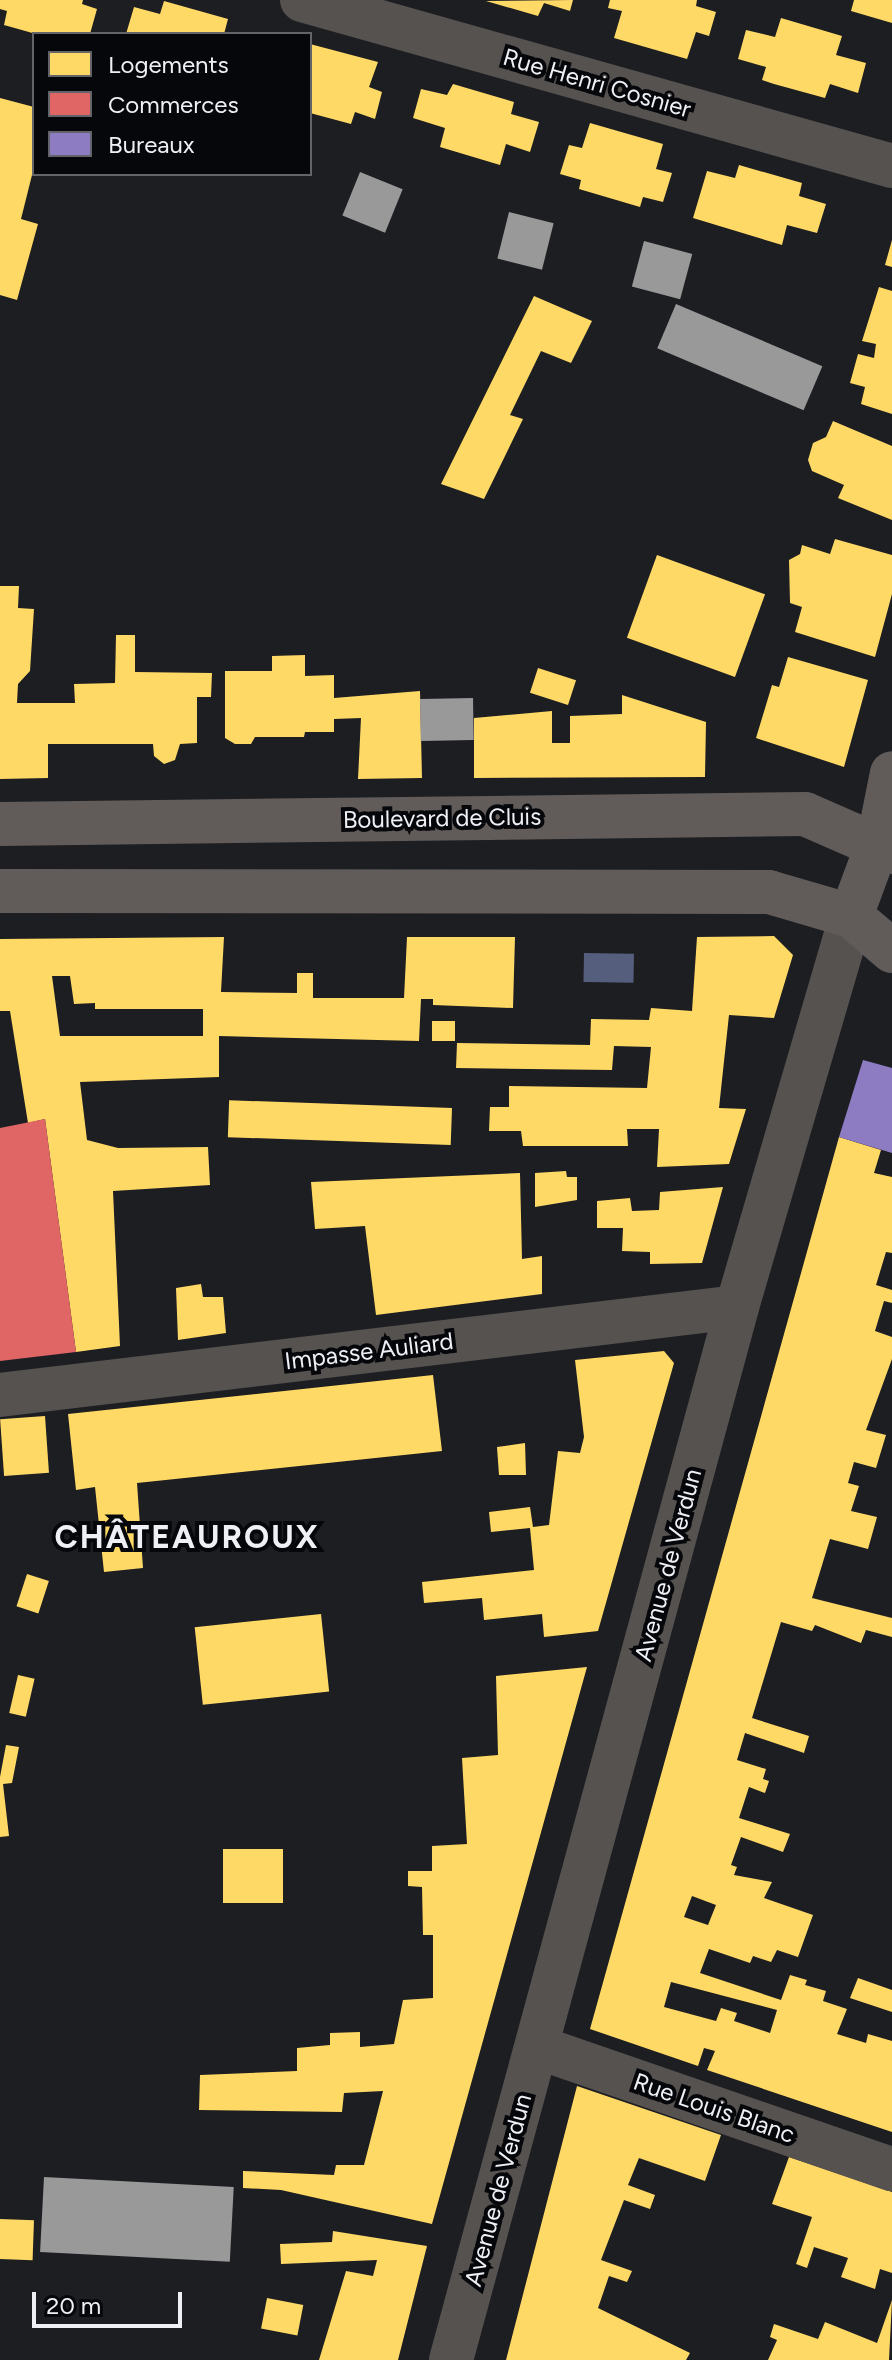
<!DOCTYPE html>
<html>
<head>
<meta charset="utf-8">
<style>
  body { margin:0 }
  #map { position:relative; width:892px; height:2360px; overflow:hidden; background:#1d1e22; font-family:Figtree,sans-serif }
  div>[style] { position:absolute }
  .water>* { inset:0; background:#555e7d; transform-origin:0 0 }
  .homes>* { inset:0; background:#ffd966; transform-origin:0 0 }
  .shops>* { inset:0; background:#e06666 }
  .offices>* { inset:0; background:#8e7cc3 }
  .industry>* { inset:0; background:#999; transform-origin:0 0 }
  .minor>* { height:44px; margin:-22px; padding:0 22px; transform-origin:22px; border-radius:22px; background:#565250 }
  .major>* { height:44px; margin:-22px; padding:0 22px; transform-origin:22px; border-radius:22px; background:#615b59 }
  span { translate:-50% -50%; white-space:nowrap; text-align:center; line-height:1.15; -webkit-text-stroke:8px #06070b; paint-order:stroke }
  .street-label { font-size:24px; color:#eef0f6 }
  .district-label { font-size:32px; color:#eef0f6; font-weight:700; letter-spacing:2px }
  .legend { position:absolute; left:32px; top:32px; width:280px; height:144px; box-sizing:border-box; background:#06070b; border:2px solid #636469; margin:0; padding:10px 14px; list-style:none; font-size:24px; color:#eef0f6 }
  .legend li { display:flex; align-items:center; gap:16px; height:40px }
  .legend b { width:40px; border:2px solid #636469 }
  .scale { position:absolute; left:32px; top:2292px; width:150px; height:36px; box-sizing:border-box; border:4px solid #eef0f6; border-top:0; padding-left:10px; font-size:24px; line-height:28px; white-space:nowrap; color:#eef0f6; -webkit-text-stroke:6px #06070b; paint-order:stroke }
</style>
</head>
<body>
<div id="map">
  <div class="water">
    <div style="left:584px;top:953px;width:50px;height:29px;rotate:1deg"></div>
  </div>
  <div class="homes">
    <div style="clip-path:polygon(0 0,83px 0,82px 4px,97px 9px,90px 34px,36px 34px,4px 25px,7px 11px,0 9px)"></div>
    <div style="clip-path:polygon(573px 0,570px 11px,544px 3px,538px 16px,486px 1px)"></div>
    <div style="clip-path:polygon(610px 0,697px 0,696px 6px,716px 12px,709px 36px,696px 32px,687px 59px,614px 38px,622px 11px,608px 8px)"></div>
    <div style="clip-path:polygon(854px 0,892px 0,892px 23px,851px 11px)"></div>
    <div style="clip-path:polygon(164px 1px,228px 19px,224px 34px,126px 34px,134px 7px,160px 14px)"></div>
    <div style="clip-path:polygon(781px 18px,842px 36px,836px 55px,866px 63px,858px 93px,830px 84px,825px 98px,774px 84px,762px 80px,766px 67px,738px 59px,746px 30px,775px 37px)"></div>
    <div style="clip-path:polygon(310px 44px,378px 62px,369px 87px,382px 92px,375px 119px,355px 112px,351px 124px,310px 113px)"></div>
    <div style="clip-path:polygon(453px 84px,514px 102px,511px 114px,539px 122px,530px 152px,506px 144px,500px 165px,440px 147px,445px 128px,413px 118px,421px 89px,447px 95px)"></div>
    <div style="clip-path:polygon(0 98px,34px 107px,34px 167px,21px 219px,38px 224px,17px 300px,0 295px)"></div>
    <div style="clip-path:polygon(590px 123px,663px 144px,656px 169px,672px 173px,663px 202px,643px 197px,640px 207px,579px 189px,581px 180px,560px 174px,569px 145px,582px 148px)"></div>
    <div style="clip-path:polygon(739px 165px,802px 183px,799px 196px,826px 204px,817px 233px,787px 225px,782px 245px,693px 218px,707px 171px,735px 178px)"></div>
    <div style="clip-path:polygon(892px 240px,892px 267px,885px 265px)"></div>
    <div style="clip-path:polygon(879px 287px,892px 291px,892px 414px,861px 404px,865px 387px,850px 383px,858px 354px,874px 358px,876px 344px,862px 341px)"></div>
    <div style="clip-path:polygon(534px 296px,592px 321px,571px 363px,541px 351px,510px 415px,523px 419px,484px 499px,441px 484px)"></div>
    <div style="clip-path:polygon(833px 421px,892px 446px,892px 520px,838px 498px,844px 485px,812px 471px,808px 460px,813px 443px,826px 437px)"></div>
    <div style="clip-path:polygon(835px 539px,892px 555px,892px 594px,875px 657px,795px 632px,802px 607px,790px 603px,789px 560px,800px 554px,802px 545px,830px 554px)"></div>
    <div style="left:657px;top:555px;width:115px;height:88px;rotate:20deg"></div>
    <div style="clip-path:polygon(0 586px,19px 586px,18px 608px,34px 609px,30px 671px,18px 684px,17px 703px,75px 703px,74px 684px,115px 683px,116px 635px,135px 635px,135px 672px,212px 673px,211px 697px,197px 697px,197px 743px,180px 744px,175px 760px,164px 764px,154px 756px,153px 744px,48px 744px,48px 778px,0 779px)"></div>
    <div style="clip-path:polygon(305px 655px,305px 676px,334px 675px,334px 698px,420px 691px,422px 778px,358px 779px,361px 718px,334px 719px,334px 732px,305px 732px,304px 737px,255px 737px,251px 744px,235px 744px,225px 738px,225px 671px,272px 671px,272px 656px)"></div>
    <div style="clip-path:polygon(788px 657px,868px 680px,844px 767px,756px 738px,772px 685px,779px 687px)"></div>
    <div style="left:538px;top:668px;width:40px;height:26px;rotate:18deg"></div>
    <div style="clip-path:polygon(622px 695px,706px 722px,705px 777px,474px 778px,474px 718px,552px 711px,552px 743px,570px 743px,570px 716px,622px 714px)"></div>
    <div style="clip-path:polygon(774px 936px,793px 955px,774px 1018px,729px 1015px,719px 1108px,746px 1109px,729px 1164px,657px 1167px,659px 1129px,627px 1129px,628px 1146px,523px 1146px,521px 1131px,489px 1131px,490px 1107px,509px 1107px,509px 1086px,647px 1088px,651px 1047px,614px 1046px,612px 1070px,456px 1068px,457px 1043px,590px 1045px,591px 1019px,649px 1020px,651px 1008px,692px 1011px,697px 937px)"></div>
    <div style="clip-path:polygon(evenodd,224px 937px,221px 992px,297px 993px,297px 973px,313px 973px,313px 998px,404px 998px,407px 937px,515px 937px,513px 1008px,433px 1005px,433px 999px,421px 999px,419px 1041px,219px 1036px,219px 1077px,80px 1082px,87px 1140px,118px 1148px,208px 1147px,210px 1185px,113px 1191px,120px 1346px,76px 1352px,45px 1119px,28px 1123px,10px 1011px,0 1011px,0 939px,224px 937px,52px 976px,70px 976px,74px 1004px,95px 1003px,95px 1009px,203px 1009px,203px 1036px,60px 1036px,52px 976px)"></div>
    <div style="left:432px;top:1021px;width:23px;height:20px"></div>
    <div style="left:452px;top:1108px;width:37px;height:223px;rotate:92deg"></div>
    <div style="clip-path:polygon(evenodd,839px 1137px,881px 1150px,874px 1173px,892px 1177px,892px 1253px,886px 1252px,876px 1285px,892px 1290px,892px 1303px,884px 1301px,875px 1331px,892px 1337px,892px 1359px,866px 1430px,886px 1435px,876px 1468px,854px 1462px,848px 1483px,859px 1486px,851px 1511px,877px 1517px,868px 1549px,830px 1539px,812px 1598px,892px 1618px,892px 1637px,866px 1630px,861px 1643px,815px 1625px,812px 1631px,781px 1622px,752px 1718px,809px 1736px,804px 1753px,745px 1733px,737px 1760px,766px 1769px,763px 1779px,769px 1781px,765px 1793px,749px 1787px,739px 1818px,790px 1834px,783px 1852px,741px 1837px,731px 1865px,737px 1867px,734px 1875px,772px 1882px,764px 1898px,813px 1915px,798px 1957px,777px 1950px,771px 1962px,753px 1956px,750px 1963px,709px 1949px,700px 1973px,781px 2000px,790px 1975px,807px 1980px,805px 1985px,826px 1991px,823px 2001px,847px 2009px,837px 2034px,866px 2043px,868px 2034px,892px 2041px,892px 2132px,707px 2070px,715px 2051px,704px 2048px,698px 2066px,590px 2029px,839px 1137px,692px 1896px,716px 1905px,708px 1925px,684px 1917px,692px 1896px,839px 1137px,671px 1982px,777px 2010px,770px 2033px,734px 2021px,737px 2013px,721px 2008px,716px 2021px,664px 2007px,671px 1982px)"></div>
    <div style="clip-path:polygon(566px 1171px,567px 1177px,577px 1177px,577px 1200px,535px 1207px,535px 1173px)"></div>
    <div style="clip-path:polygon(520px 1173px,522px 1259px,542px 1256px,542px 1294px,376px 1315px,365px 1226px,315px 1229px,311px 1182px)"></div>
    <div style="clip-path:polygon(723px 1187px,702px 1263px,650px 1264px,650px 1252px,622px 1251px,623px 1228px,597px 1228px,597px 1201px,630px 1198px,632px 1211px,659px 1210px,660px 1192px)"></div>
    <div style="clip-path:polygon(201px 1284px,203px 1297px,223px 1297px,226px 1333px,178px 1340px,176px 1288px)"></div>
    <div style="clip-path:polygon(664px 1351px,674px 1363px,598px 1631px,544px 1637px,542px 1614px,484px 1620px,482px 1598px,424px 1603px,422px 1582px,534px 1570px,530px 1528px,491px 1532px,489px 1512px,530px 1507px,533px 1527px,549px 1525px,558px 1451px,580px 1453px,584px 1437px,575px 1360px)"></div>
    <div style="clip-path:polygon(433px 1375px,442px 1451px,137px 1483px,143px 1568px,104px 1572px,95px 1487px,76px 1490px,68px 1414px)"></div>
    <div style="left:45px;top:1416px;width:57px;height:45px;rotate:86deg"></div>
    <div style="clip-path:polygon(525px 1443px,526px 1475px,499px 1475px,497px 1447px)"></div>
    <div style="left:27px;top:1574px;width:23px;height:34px;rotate:18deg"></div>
    <div style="left:321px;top:1614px;width:78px;height:127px;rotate:84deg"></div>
    <div style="clip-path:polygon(587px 1667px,432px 2224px,281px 2190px,243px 2188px,243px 2171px,334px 2175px,336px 2165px,364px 2165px,383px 2091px,344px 2093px,342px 2112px,199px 2110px,200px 2075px,297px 2071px,297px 2048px,330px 2045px,330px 2033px,360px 2032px,360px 2047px,394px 2044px,403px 2000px,433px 1998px,433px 1935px,423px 1935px,422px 1887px,408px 1886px,408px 1871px,432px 1871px,432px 1846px,467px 1844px,462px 1758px,498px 1755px,496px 1676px)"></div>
    <div style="left:18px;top:1675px;width:17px;height:39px;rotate:13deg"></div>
    <div style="clip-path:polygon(6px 1745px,19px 1747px,12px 1783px,3px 1784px,9px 1836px,0 1837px,0 1777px)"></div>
    <div style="left:283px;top:1849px;width:54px;height:60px;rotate:90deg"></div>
    <div style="clip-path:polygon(858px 1978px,892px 1990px,892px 2012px,850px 1998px)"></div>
    <div style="clip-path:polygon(577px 2086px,721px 2135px,705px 2181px,639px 2158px,628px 2185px,655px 2195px,650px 2209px,624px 2200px,601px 2260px,632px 2271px,627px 2282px,609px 2276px,598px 2308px,690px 2353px,686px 2360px,506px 2360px)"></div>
    <div style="clip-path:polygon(789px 2157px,892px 2192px,892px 2273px,880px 2269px,875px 2289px,841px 2277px,848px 2258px,814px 2247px,807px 2268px,796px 2264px,812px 2217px,772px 2204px)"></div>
    <div style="left:0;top:2219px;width:34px;height:40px;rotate:2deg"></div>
    <div style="clip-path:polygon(333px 2231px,427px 2246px,398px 2360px,319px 2360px,346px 2271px,373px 2276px,377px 2260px,281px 2264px,280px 2244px,332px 2242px)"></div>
    <div style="left:267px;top:2298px;width:37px;height:31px;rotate:11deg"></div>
    <div style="clip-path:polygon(892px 2300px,889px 2360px,768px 2360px,777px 2340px,770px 2337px,774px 2324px,818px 2339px,825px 2322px,877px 2343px)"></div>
  </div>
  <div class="shops">
    <div style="clip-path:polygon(45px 1119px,76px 1352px,0 1361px,0 1128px)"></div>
  </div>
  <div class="offices">
    <div style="clip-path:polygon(863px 1060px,892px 1068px,892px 1153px,839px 1137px)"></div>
  </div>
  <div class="industry">
    <div style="left:360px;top:172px;width:46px;height:47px;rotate:22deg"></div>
    <div style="left:509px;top:212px;width:46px;height:48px;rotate:14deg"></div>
    <div style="left:644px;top:241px;width:50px;height:47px;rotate:15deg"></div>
    <div style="left:676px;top:304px;width:159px;height:48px;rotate:23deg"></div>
    <div style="left:473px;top:698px;width:42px;height:53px;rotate:89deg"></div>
    <div style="left:44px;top:2177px;width:190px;height:75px;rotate:3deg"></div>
  </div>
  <div class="minor">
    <div style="left:302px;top:0;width:613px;rotate:15.71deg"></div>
    <div style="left:0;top:1395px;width:742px;rotate:-6.81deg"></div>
    <div style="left:537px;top:2047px;width:375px;rotate:19deg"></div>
    <div style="left:451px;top:2360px;width:1091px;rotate:-74.8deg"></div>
    <div style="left:737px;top:1307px;width:407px;rotate:-73.7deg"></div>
  </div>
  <div class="major">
    <div style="left:0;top:824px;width:805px;rotate:-0.71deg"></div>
    <div style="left:805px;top:814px;width:95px;rotate:23.6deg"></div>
    <div style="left:0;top:891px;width:769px;rotate:0.07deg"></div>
    <div style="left:769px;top:892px;width:85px;rotate:16.3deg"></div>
    <div style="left:851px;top:916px;width:54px;rotate:40.5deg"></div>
    <div style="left:851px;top:916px;width:78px;rotate:-69.7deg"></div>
    <div style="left:878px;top:843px;width:71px;rotate:-78.7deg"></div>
  </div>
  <div class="street-label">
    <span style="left:597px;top:83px;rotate:16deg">Rue Henri Cosnier</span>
    <span style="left:442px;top:818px;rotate:-1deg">Boulevard de Cluis</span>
    <span style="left:369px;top:1351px;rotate:-7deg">Impasse Auliard</span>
    <span style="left:668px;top:1565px;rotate:-75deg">Avenue de Verdun</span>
    <span style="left:714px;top:2108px;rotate:19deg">Rue Louis Blanc</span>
    <span style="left:498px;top:2190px;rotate:-75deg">Avenue de Verdun</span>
  </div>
  <div class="district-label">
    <span style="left:187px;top:1537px">CHÂTEAUROUX</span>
  </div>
  <ul class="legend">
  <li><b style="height:22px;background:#ffd966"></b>Logements</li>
  <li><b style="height:22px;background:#e06666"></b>Commerces</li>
  <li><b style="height:22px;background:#8e7cc3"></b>Bureaux</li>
  </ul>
  <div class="scale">20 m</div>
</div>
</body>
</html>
